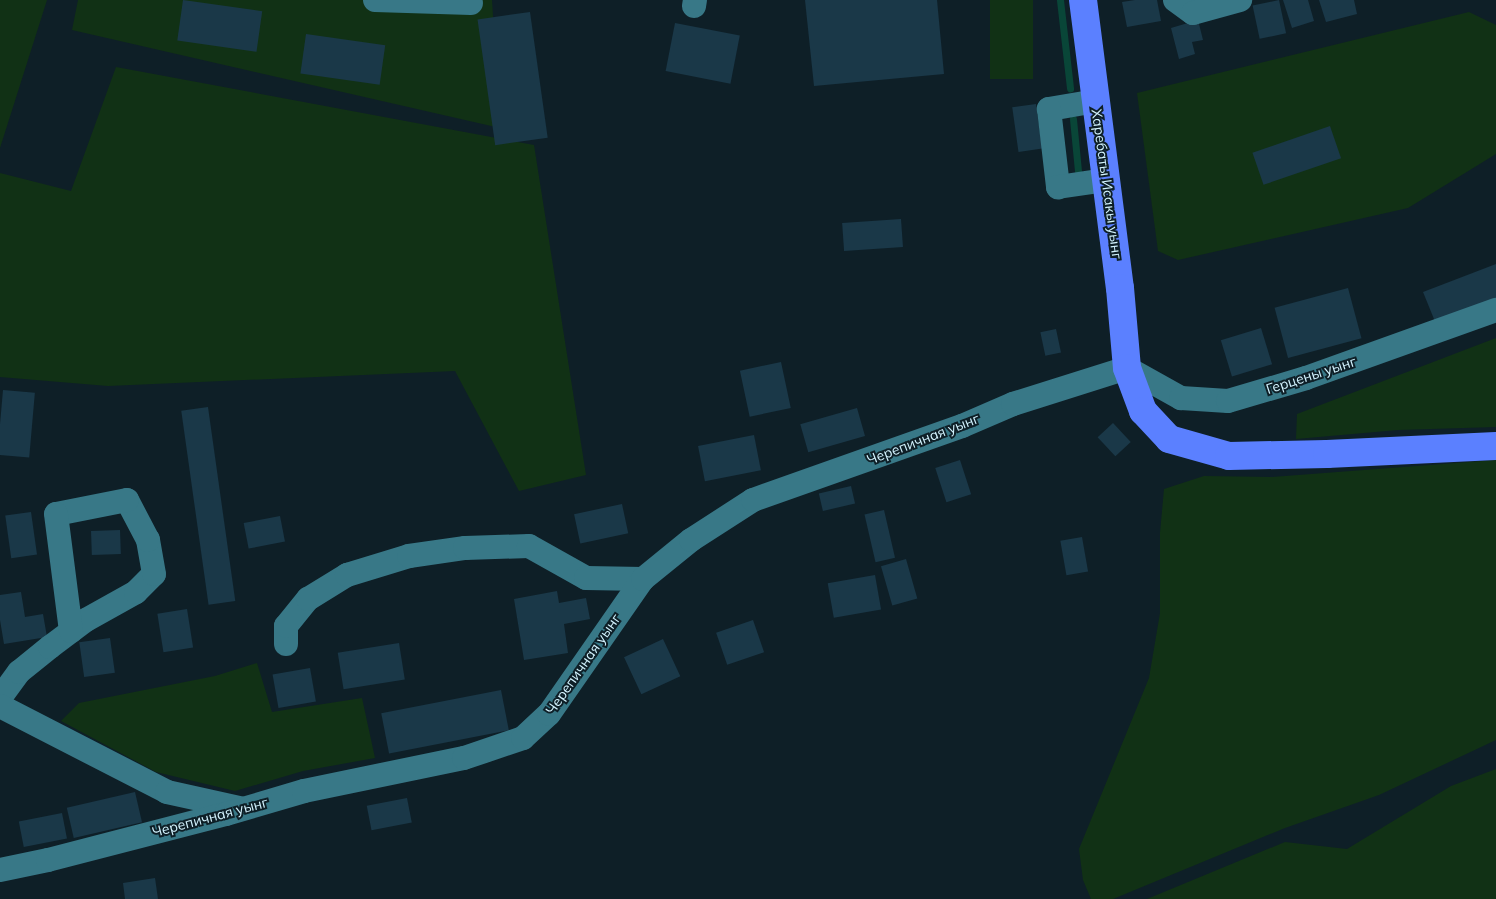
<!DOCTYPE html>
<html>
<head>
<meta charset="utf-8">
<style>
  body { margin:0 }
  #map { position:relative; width:1496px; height:899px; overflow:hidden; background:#0e1f27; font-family:Mulish,sans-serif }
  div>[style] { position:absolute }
  .green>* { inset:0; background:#113115; transform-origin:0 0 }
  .stream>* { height:7px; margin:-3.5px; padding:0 3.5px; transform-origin:3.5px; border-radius:3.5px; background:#094638 }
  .building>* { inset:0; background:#1a3848; transform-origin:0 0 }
  .minor>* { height:24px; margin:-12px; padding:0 12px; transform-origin:12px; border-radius:12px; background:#387887 }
  .major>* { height:28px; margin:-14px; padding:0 14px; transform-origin:14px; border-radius:14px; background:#5b80ff }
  span { translate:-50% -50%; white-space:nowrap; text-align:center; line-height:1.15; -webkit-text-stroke:4px #0e1f27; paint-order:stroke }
  .street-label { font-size:14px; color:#d4f4ff }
</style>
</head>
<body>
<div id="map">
  <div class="green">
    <div style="clip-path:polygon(0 0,47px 0,0 148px)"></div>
    <div style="clip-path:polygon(78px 0,492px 0,500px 128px,72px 30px)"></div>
    <div style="left:990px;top:0;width:43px;height:79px"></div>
    <div style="clip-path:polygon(1469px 12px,1496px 25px,1496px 154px,1408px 208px,1178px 260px,1158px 251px,1137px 93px)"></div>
    <div style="clip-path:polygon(116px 67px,534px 145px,586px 475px,519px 491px,455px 371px,108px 386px,0 377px,0 173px,71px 191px)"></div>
    <div style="clip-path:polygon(1496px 338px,1496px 427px,1398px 430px,1296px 439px,1297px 414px)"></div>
    <div style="clip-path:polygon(1496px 460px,1496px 740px,1379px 795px,1285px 828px,1113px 899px,1091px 899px,1083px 880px,1079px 849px,1149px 678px,1160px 613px,1160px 533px,1164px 489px,1204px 476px,1272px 477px)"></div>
    <div style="clip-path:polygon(257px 663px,272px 712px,362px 698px,375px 758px,303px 771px,235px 791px,156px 772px,61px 721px,79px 703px,215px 676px)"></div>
    <div style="clip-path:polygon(1496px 769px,1496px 899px,1147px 899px,1285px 842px,1347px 849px,1451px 786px)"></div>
  </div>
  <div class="stream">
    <div style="left:1060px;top:0;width:89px;rotate:83.5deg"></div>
    <div style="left:1073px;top:119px;width:52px;rotate:84.5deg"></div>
  </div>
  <div class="building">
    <div style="left:183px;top:0;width:80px;height:41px;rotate:8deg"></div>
    <div style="clip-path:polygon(805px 0,937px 0,944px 74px,814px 86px)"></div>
    <div style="clip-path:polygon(1135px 0,1157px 0,1161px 21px,1127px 27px,1122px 2px)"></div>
    <div style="left:1279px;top:0;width:34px;height:27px;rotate:78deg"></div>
    <div style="clip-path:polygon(1283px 0,1308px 0,1314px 21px,1292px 28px)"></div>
    <div style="clip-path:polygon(1319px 0,1354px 0,1357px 14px,1326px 22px)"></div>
    <div style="left:530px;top:12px;width:127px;height:53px;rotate:82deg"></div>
    <div style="clip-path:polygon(1198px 20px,1203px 40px,1192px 42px,1195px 54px,1179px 59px,1171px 28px)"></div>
    <div style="left:675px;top:23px;width:66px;height:49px;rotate:11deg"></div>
    <div style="left:306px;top:34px;width:80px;height:40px;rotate:8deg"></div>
    <div style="left:1036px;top:104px;width:45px;height:24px;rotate:82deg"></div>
    <div style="left:1330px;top:126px;width:34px;height:82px;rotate:71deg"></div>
    <div style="left:901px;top:219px;width:28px;height:59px;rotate:86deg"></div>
    <div style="clip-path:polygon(1496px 264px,1496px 300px,1436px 324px,1423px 292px)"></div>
    <div style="left:1348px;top:288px;width:52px;height:76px;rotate:75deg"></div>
    <div style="left:1261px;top:328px;width:38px;height:42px;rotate:73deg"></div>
    <div style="left:1056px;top:329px;width:24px;height:16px;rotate:78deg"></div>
    <div style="left:781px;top:362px;width:47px;height:42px;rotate:78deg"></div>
    <div style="left:3px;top:390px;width:32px;height:65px;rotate:5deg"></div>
    <div style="left:208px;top:407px;width:196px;height:27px;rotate:82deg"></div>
    <div style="left:857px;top:408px;width:29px;height:59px;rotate:74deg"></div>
    <div style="left:1113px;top:423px;width:26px;height:21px;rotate:47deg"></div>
    <div style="left:754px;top:435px;width:36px;height:57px;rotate:79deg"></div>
    <div style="left:960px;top:460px;width:36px;height:26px;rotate:72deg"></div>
    <div style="left:851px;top:486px;width:18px;height:33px;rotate:77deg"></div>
    <div style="left:622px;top:504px;width:30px;height:49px;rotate:78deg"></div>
    <div style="left:884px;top:510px;width:49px;height:20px;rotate:77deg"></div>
    <div style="left:31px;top:512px;width:43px;height:26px;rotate:82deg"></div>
    <div style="left:280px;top:516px;width:26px;height:37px;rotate:79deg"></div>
    <div style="left:120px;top:530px;width:24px;height:29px;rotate:88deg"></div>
    <div style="left:1082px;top:537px;width:35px;height:22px;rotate:80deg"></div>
    <div style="left:906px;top:559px;width:41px;height:26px;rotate:74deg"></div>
    <div style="left:875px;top:575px;width:35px;height:48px;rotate:80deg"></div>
    <div style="clip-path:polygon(557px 591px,559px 603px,586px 598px,590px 619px,564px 624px,568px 653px,524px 660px,514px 599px)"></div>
    <div style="clip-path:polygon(21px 592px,25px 617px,43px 614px,47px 637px,4px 644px,0 620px,0 595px)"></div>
    <div style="left:187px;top:609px;width:39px;height:30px;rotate:81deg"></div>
    <div style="left:753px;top:620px;width:34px;height:39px;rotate:71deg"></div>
    <div style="left:110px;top:638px;width:35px;height:31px;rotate:82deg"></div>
    <div style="left:663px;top:639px;width:41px;height:43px;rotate:65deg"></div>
    <div style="left:399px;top:643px;width:37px;height:62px;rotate:81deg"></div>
    <div style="left:310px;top:668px;width:34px;height:38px;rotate:80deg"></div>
    <div style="left:501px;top:690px;width:41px;height:122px;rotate:79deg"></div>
    <div style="left:135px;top:792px;width:31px;height:70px;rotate:77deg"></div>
    <div style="left:407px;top:798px;width:25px;height:41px;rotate:79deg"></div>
    <div style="left:62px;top:813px;width:26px;height:44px;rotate:79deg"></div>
    <div style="clip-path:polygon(155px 878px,158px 899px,125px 899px,123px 883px)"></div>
  </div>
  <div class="minor">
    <div style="left:375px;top:0;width:96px;rotate:1.8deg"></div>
    <div style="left:1175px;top:0;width:22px;rotate:36deg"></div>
    <div style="left:1193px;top:13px;width:49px;rotate:-15.5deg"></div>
    <div style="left:694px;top:6px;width:6px;rotate:-81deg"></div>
    <div style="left:1096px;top:101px;width:48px;rotate:170.3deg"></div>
    <div style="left:1049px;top:109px;width:79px;rotate:83.4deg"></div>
    <div style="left:1058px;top:187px;width:49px;rotate:-8.3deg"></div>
    <div style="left:286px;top:644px;width:18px;rotate:-90deg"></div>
    <div style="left:286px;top:626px;width:35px;rotate:-51deg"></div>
    <div style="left:308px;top:599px;width:46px;rotate:-31.6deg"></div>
    <div style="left:347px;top:575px;width:65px;rotate:-17deg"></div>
    <div style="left:409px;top:556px;width:57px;rotate:-8.1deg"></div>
    <div style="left:465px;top:548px;width:64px;rotate:-1.8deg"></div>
    <div style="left:529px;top:546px;width:65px;rotate:29.3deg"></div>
    <div style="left:586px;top:578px;width:57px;rotate:1deg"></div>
    <div style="left:0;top:698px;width:32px;rotate:-54deg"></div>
    <div style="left:19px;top:672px;width:40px;rotate:-39deg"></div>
    <div style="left:50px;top:647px;width:45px;rotate:-36.9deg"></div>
    <div style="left:86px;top:620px;width:57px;rotate:-29.2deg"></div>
    <div style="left:136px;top:592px;width:25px;rotate:-45deg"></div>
    <div style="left:154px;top:574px;width:35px;rotate:-100deg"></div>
    <div style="left:148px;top:540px;width:45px;rotate:-117.7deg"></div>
    <div style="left:127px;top:500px;width:72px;rotate:168.8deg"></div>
    <div style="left:56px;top:514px;width:118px;rotate:82.7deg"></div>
    <div style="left:0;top:706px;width:188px;rotate:27.2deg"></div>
    <div style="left:167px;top:792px;width:75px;rotate:12.4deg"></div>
    <div style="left:0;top:870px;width:49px;rotate:-11.8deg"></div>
    <div style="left:48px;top:860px;width:184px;rotate:-14.5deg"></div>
    <div style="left:226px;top:814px;width:81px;rotate:-16.4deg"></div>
    <div style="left:304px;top:791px;width:163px;rotate:-11.7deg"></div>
    <div style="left:464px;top:758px;width:62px;rotate:-18.7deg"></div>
    <div style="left:523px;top:738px;width:35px;rotate:-43deg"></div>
    <div style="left:549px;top:714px;width:165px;rotate:-55.2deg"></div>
    <div style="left:643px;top:579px;width:62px;rotate:-39.1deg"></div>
    <div style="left:691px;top:540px;width:74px;rotate:-32.8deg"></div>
    <div style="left:753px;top:500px;width:222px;rotate:-19.5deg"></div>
    <div style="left:962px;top:426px;width:56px;rotate:-23.3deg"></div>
    <div style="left:1013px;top:404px;width:120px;rotate:-17.5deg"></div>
    <div style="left:1127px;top:368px;width:62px;rotate:29.1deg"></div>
    <div style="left:1181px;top:398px;width:47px;rotate:3.7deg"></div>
    <div style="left:1228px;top:401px;width:81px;rotate:-16.4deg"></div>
    <div style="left:1306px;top:378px;width:202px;rotate:-19.7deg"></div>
  </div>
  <div class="major">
    <div style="left:1083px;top:0;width:290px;rotate:82.7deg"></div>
    <div style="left:1120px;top:288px;width:80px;rotate:85deg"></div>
    <div style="left:1127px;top:368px;width:46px;rotate:69.6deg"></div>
    <div style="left:1143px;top:411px;width:38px;rotate:47deg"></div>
    <div style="left:1169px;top:439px;width:62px;rotate:15.8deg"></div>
    <div style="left:1229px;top:456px;width:98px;rotate:-1.2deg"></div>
    <div style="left:1327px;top:454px;width:169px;rotate:-2.7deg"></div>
  </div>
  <div class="street-label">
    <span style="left:1107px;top:184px;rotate:82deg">Харебаты Исакы уынг</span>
    <span style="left:1311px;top:375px;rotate:-18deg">Герцены уынг</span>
    <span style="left:923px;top:439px;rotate:-21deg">Черепичная уынг</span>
    <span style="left:583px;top:664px;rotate:-55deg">Черепичная уынг</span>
    <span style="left:210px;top:817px;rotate:-15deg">Черепичная уынг</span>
  </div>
</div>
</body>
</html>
